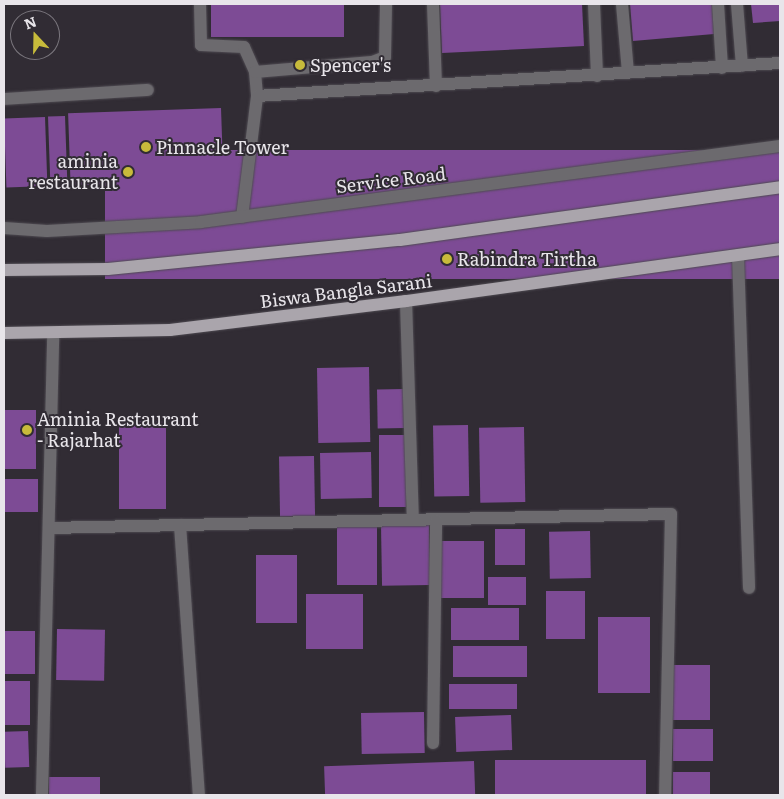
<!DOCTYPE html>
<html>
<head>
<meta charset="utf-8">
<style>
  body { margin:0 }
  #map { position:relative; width:784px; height:799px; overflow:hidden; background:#312c34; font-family:Literata,serif }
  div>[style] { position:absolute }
  .building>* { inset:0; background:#7d4b95; transform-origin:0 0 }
  .roads { filter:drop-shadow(0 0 1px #4e4a51) drop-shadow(0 0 1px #4e4a51) }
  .minor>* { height:12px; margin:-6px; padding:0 6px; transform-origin:6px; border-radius:6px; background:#6c6a6e }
  .major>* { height:12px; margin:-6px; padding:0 6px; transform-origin:6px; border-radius:6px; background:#aaa5ac }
  .dots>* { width:14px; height:14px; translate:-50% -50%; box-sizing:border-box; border:2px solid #312c34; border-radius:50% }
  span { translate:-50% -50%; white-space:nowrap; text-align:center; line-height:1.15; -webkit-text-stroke:4px #312c34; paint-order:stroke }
  .poi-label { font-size:18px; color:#e8e5ea }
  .left { translate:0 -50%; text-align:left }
  .right { translate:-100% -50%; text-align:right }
  .street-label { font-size:18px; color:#e8e5ea }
  .frame { position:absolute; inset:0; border:5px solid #e8e5ea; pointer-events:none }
  .north { position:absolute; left:10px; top:10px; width:50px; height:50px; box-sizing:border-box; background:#312c34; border:1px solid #7a767d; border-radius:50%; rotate:339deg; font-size:14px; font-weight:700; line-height:20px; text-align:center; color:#e8e5ea }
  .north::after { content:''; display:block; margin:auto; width:18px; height:22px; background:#c7bb3b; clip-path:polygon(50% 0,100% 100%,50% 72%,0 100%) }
</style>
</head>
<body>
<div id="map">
  <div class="building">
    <div style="left:211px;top:4px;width:133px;height:33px"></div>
    <div style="clip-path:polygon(440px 4px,582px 4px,584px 46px,442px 53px)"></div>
    <div style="clip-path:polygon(630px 4px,712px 4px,714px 34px,633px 41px)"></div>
    <div style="clip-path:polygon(751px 4px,780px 4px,780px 21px,753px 23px)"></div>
    <div style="left:221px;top:108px;width:72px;height:153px;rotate:88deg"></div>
    <div style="left:65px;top:116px;width:65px;height:17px;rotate:88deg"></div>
    <div style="left:45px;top:117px;width:69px;height:41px;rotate:88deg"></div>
    <div style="left:780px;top:150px;width:129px;height:675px;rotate:90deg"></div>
    <div style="left:369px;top:367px;width:75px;height:52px;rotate:89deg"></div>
    <div style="left:404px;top:389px;width:39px;height:27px;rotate:89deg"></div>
    <div style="left:36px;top:410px;width:59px;height:32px;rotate:90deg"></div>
    <div style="left:166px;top:421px;width:88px;height:47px;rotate:90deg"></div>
    <div style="left:468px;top:425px;width:71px;height:35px;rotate:89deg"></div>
    <div style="left:524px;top:427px;width:75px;height:45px;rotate:89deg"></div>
    <div style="left:379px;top:435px;width:27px;height:72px"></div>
    <div style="left:371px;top:452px;width:46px;height:51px;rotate:89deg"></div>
    <div style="left:314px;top:456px;width:60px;height:35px;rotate:89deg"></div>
    <div style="left:4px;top:479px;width:34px;height:33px"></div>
    <div style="left:337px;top:525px;width:40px;height:60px"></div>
    <div style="left:429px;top:525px;width:60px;height:48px;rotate:89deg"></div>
    <div style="left:525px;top:529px;width:36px;height:30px;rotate:90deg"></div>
    <div style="left:590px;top:531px;width:47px;height:41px;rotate:89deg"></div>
    <div style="left:440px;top:541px;width:44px;height:57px"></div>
    <div style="left:256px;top:555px;width:41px;height:68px"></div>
    <div style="left:488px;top:577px;width:38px;height:28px"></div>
    <div style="left:546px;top:591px;width:39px;height:48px"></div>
    <div style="left:363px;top:594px;width:55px;height:57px;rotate:90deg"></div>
    <div style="left:519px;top:608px;width:32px;height:68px;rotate:90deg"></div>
    <div style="left:598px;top:617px;width:52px;height:76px"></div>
    <div style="left:57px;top:629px;width:48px;height:51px;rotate:1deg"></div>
    <div style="left:35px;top:631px;width:43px;height:31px;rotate:90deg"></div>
    <div style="left:527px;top:646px;width:31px;height:74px;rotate:90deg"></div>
    <div style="left:710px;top:665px;width:55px;height:37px;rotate:90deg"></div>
    <div style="left:30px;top:681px;width:44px;height:26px;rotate:90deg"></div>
    <div style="left:517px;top:684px;width:25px;height:68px;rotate:90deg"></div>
    <div style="left:424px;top:712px;width:41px;height:63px;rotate:89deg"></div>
    <div style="left:511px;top:715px;width:35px;height:56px;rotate:88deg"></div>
    <div style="left:673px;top:729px;width:40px;height:32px"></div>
    <div style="left:28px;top:731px;width:36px;height:24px;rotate:88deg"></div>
    <div style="left:646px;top:760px;width:35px;height:151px;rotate:90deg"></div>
    <div style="left:474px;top:761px;width:34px;height:150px;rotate:88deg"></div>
    <div style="left:673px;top:772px;width:37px;height:23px"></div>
    <div style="left:49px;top:777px;width:51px;height:18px"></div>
  </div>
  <div class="roads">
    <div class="minor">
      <div style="left:200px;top:4px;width:41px;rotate:88.6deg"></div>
      <div style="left:201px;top:45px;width:43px;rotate:2.7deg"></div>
      <div style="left:244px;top:47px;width:27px;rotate:66deg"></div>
      <div style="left:255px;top:72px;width:24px;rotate:85deg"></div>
      <div style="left:433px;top:4px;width:82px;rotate:87.9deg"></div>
      <div style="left:594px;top:4px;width:72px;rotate:87.6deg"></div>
      <div style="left:622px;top:4px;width:69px;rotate:85deg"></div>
      <div style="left:718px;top:4px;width:64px;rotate:86.4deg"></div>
      <div style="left:737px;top:4px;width:62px;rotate:85.4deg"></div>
      <div style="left:255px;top:72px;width:117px;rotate:-4.9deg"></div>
      <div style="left:372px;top:62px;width:14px;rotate:-21deg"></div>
      <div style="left:385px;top:57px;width:53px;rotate:-88.9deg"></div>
      <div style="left:4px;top:99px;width:144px;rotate:-3.6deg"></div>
      <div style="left:242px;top:217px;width:122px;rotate:-82.9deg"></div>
      <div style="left:257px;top:96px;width:524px;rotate:-3.61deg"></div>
      <div style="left:4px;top:228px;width:43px;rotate:4deg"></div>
      <div style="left:47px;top:231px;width:154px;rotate:-3.3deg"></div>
      <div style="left:201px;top:222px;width:584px;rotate:-7.48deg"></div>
      <div style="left:738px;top:255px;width:333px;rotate:88.1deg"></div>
      <div style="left:406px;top:301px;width:219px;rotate:88.2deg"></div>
      <div style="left:180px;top:525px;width:271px;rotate:86deg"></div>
      <div style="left:49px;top:528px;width:622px;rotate:-1.29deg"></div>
      <div style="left:671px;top:514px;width:281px;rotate:91.2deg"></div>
      <div style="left:433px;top:743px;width:223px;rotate:-89.2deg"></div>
      <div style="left:42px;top:795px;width:461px;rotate:-88.6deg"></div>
    </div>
    <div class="major">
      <div style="left:4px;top:270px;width:104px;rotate:-0.6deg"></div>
      <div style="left:108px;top:269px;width:293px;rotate:-5.7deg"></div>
      <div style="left:400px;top:240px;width:384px;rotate:-7.9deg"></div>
      <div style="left:4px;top:333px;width:166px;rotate:-1deg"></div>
      <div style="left:170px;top:330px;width:238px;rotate:-7deg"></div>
      <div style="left:406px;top:301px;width:378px;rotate:-7.9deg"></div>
    </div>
  </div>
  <div class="dots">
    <div style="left:300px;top:65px;background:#c7bb3b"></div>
    <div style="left:146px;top:147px;background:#c7bb3b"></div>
    <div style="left:128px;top:172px;background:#c7bb3b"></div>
    <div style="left:447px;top:259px;background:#c7bb3b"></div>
    <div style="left:27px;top:430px;background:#c7bb3b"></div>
  </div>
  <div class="poi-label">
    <span class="left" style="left:310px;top:65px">Spencer's</span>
    <span class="left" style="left:156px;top:147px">Pinnacle Tower</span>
    <span class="right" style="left:118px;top:172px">aminia<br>restaurant</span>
    <span class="left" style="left:457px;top:259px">Rabindra Tirtha</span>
    <span class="left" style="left:37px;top:430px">Aminia Restaurant<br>- Rajarhat</span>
  </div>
  <div class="street-label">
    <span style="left:391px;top:180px;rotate:-7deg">Service Road</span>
    <span style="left:346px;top:291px;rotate:-7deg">Biswa Bangla Sarani</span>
  </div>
  <div class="frame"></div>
  <div class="north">N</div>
</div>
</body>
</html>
